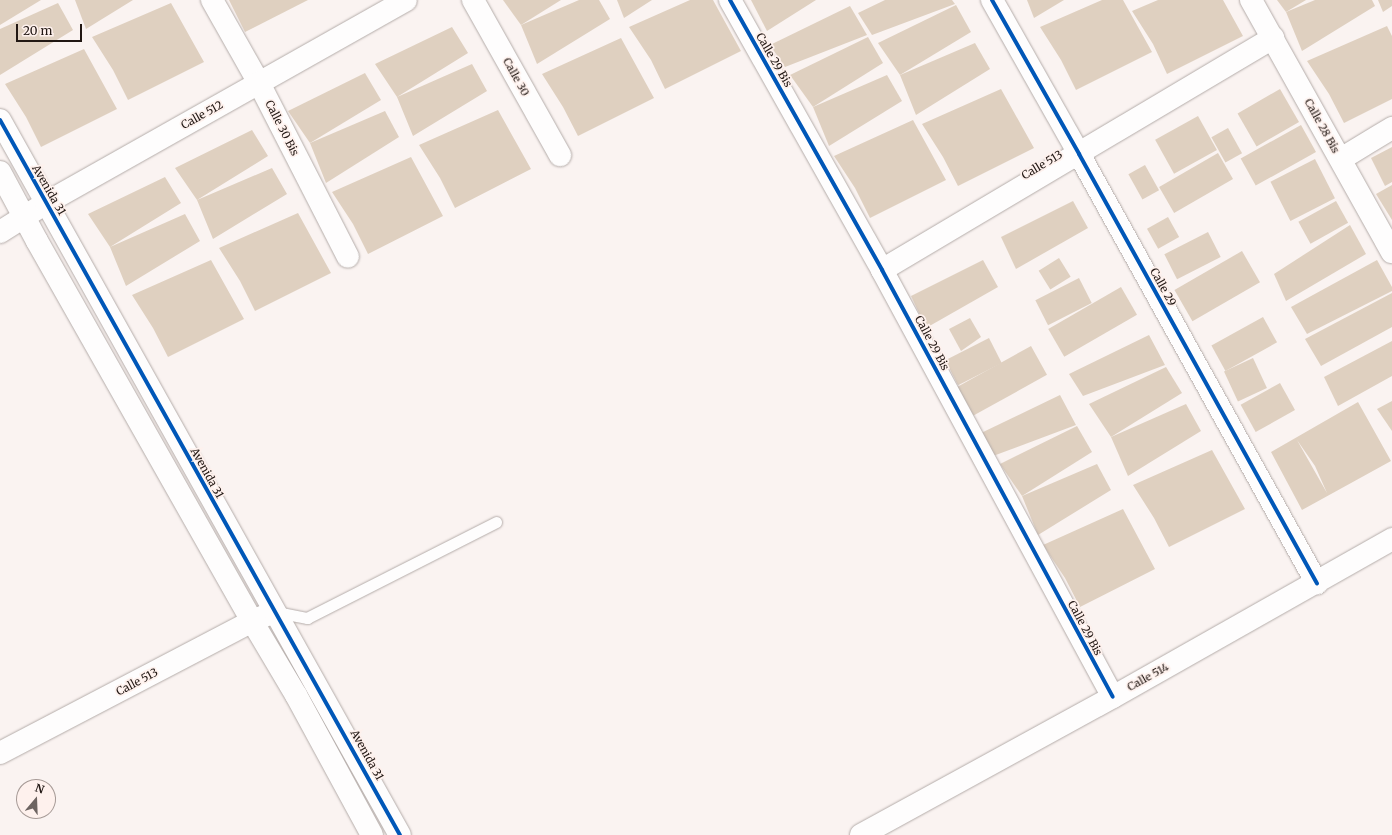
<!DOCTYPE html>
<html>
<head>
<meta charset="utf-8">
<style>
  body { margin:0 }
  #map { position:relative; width:1392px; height:835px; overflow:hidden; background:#faf3f1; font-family:Merriweather,serif }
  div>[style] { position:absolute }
  .building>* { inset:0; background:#dfd0c0; transform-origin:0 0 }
  .roads { filter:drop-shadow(0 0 1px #b4aca9) drop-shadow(0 0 1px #b4aca9) }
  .lane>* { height:11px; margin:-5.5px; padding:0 5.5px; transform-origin:5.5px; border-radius:5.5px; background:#fefdfd }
  .street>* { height:22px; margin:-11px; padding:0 11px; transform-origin:11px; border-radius:11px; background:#fefdfd }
  .secondary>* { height:22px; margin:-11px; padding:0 11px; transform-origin:11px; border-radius:11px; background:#fefdfd }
  .cycleway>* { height:4px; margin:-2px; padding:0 2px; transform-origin:2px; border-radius:2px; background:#0057b8 }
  span { translate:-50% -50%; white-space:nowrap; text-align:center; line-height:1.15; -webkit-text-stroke:3.5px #fef1ed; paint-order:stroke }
  .street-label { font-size:11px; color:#211713 }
  .north { position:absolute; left:16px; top:779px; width:40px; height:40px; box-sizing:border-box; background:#fef1ed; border:1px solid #a69a96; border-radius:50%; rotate:19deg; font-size:11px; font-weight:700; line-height:16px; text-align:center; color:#211713 }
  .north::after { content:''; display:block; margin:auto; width:14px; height:18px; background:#6d6461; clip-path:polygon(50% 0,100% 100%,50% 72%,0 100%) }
  .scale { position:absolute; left:16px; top:24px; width:66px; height:18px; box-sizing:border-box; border:2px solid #211713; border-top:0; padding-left:5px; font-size:12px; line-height:14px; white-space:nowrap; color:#211713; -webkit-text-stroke:3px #fef1ed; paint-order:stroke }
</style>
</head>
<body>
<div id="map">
  <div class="building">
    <div style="clip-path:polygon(0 0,41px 0,0 25px)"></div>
    <div style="clip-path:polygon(75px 0,133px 0,86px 29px)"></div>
    <div style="clip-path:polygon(229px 0,308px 0,245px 32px)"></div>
    <div style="clip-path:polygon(503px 0,561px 0,521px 25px)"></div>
    <div style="clip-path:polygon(579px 0,599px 0,610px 19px,537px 64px,521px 25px)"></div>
    <div style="clip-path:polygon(617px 0,652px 0,624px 18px)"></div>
    <div style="clip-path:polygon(690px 0,713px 0,741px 51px,665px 89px,651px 60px,629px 27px)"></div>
    <div style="clip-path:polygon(751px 0,816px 0,767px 31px)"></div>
    <div style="clip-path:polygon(885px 0,952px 0,955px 4px,872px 35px,858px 13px)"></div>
    <div style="clip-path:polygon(1027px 0,1064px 0,1034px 18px)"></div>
    <div style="clip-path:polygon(1102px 0,1123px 0,1152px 52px,1076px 90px,1061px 60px,1040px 27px)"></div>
    <div style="clip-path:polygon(1158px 0,1223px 0,1243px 36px,1167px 74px,1153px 44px,1132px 11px)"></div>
    <div style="clip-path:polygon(1277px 0,1306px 0,1286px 12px)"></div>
    <div style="clip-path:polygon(1315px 0,1372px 0,1375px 6px,1302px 51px,1286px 12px)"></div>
    <div style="clip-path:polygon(1378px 0,1392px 0,1392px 6px,1383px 12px)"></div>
    <div style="clip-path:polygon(58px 3px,73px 30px,0 75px,0 29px)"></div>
    <div style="clip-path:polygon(171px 3px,204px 62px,128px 100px,113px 70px,92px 37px)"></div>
    <div style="clip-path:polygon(956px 5px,971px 32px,900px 75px,878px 43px)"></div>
    <div style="clip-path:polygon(850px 6px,867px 35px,785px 67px,770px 45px)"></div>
    <div style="clip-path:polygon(1387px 26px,1392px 36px,1392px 99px,1344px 123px,1329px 94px,1307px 61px)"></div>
    <div style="clip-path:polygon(452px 27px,468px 53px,397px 97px,472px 64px,487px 91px,413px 136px,397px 97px,375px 64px)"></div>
    <div style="clip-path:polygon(868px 37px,883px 63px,813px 107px,790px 75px)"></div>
    <div style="clip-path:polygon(621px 38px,654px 98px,578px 136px,563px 107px,542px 74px)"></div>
    <div style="clip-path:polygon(975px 43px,990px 69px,916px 115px,900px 75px)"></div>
    <div style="clip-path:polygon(84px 49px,117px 109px,41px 147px,26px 117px,5px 84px)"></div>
    <div style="clip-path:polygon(365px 73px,381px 100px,310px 143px,288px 111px)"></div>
    <div style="clip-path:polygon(887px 75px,902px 101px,829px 146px,813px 107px)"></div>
    <div style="clip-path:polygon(1001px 89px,1034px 148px,958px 186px,943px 157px,922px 124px)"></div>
    <div style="left:1280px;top:89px;width:38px;height:49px;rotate:60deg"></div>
    <div style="clip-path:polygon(498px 110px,531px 169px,455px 208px,440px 178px,419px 145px)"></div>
    <div style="clip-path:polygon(385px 111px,399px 137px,326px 183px,310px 143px)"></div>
    <div style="left:1198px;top:116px;width:39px;height:49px;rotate:61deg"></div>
    <div style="clip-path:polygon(913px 120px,946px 180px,870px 218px,855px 188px,834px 156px)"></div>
    <div style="left:1301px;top:125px;width:31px;height:69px;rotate:61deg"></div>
    <div style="left:1228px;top:128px;width:29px;height:19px;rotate:61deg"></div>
    <div style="clip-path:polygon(252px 130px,268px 156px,197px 200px,272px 168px,287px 194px,213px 239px,197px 200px,175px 168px)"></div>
    <div style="clip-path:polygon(1392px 147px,1392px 182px,1385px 186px,1371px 158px)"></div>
    <div style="left:1218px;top:153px;width:30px;height:68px;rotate:60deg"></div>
    <div style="clip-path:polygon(411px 157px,443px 216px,368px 254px,353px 224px,332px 192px)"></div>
    <div style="left:1315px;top:159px;width:44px;height:50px;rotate:63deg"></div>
    <div style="left:1145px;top:165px;width:29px;height:19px;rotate:61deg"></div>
    <div style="clip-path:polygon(165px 177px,181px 203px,110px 247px,185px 214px,200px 241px,126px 286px,110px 247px,88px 214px)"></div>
    <div style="clip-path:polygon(1392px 185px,1392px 220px,1376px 194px)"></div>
    <div style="clip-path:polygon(1073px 201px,1088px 228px,1016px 269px,1001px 237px)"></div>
    <div style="left:1336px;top:201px;width:25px;height:43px;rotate:61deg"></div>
    <div style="clip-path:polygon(298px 213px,331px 273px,255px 311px,240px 281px,219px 248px)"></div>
    <div style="left:1168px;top:217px;width:23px;height:24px;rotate:61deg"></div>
    <div style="clip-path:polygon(1350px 225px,1366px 254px,1286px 301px,1274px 274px)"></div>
    <div style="left:1208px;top:232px;width:28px;height:49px;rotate:63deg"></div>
    <div style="left:1242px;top:251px;width:36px;height:78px;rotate:60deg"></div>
    <div style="left:1059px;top:258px;width:22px;height:24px;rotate:58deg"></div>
    <div style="clip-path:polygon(211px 260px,244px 319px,168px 357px,153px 328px,132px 295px)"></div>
    <div style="clip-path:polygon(983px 260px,998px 287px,926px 328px,911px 296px)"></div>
    <div style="clip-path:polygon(1377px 260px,1392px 287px,1392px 291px,1307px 334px,1291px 307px)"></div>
    <div style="left:1079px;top:278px;width:28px;height:49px;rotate:63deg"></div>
    <div style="left:1121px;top:287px;width:32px;height:84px;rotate:60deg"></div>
    <div style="clip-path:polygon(1392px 293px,1392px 327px,1321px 366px,1305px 339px)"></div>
    <div style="left:1263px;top:317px;width:29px;height:59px;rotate:61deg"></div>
    <div style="clip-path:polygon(970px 318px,981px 337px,961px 351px,949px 329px)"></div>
    <div style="clip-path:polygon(1149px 335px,1165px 365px,1083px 396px,1069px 374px)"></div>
    <div style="left:989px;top:338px;width:28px;height:49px;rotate:63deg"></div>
    <div style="clip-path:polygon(1392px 341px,1392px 376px,1338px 406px,1324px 377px)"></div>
    <div style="left:1031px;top:346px;width:33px;height:84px;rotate:61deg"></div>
    <div style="left:1253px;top:358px;width:33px;height:32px;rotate:65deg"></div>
    <div style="clip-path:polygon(1166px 367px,1182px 393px,1111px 437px,1089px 404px)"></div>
    <div style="left:1280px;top:383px;width:31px;height:45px;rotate:61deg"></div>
    <div style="clip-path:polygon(1060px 395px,1076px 425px,993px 456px,979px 434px)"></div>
    <div style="clip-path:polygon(1392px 401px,1392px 431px,1377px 409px)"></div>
    <div style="clip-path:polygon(evenodd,1358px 402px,1391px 461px,1302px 510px,1271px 452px,1358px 402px,1297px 440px,1315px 466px,1327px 493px,1297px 440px)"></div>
    <div style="clip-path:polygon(1186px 404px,1201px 431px,1128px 476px,1111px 437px)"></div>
    <div style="clip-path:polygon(1077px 426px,1092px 452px,1022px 496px,1000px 464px)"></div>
    <div style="clip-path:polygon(1212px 450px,1245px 509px,1169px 547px,1154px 518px,1133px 485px)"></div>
    <div style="clip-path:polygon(1097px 464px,1111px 490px,1038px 535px,1022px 496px)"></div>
    <div style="clip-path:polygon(1123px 509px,1155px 569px,1080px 607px,1065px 578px,1043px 545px)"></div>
  </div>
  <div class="roads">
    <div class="lane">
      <div style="left:276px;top:612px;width:32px;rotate:11deg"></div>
      <div style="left:307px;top:618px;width:212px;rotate:-26.9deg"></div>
    </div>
    <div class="street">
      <div style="left:212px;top:0;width:95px;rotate:60.5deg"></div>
      <div style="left:259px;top:83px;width:195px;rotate:62.9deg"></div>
      <div style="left:473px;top:0;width:178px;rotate:60.7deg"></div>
      <div style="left:730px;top:0;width:310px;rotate:60.6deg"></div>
      <div style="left:882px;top:270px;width:485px;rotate:61.6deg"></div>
      <div style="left:992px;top:0;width:177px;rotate:60.5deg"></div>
      <div style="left:1079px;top:154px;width:491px;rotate:61deg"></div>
      <div style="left:1251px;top:0;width:289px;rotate:60.8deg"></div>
      <div style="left:1341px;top:159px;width:60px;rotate:-31.3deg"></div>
      <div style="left:0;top:232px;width:54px;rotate:-32.2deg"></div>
      <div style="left:46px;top:203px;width:413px;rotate:-29.4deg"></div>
      <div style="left:882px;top:270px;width:455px;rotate:-30.7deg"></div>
      <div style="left:0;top:753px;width:284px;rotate:-27.6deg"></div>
      <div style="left:252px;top:621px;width:24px;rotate:-22deg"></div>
      <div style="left:861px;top:835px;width:287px;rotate:-28.7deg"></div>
      <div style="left:1113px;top:697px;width:321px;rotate:-29.5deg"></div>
    </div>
    <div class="secondary">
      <div style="left:0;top:120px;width:819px;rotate:60.78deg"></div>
      <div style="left:0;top:172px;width:78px;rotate:61.8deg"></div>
      <div style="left:37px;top:241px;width:437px;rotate:60.5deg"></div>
      <div style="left:252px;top:621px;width:86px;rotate:59.3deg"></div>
      <div style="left:296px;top:695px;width:159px;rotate:61.5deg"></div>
    </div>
  </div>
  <div class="cycleway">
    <div style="left:730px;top:0;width:310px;rotate:60.6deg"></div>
    <div style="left:882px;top:270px;width:485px;rotate:61.6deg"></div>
    <div style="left:992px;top:0;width:177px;rotate:60.5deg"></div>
    <div style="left:1079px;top:154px;width:491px;rotate:61deg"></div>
    <div style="left:0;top:120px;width:819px;rotate:60.78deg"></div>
  </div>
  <div class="street-label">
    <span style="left:774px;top:60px;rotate:60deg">Calle 29 Bis</span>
    <span style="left:516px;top:77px;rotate:61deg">Calle 30</span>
    <span style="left:202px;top:115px;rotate:-29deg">Calle 512</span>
    <span style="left:1322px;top:126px;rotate:61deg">Calle 28 Bis</span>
    <span style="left:282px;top:128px;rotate:63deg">Calle 30 Bis</span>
    <span style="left:1042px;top:165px;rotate:-31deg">Calle 513</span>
    <span style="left:49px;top:190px;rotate:60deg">Avenida 31</span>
    <span style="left:1163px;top:287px;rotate:61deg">Calle 29</span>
    <span style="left:932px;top:343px;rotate:62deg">Calle 29 Bis</span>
    <span style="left:207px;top:473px;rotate:61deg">Avenida 31</span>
    <span style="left:1085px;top:628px;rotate:62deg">Calle 29 Bis</span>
    <span style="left:1148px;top:677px;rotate:-29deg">Calle 514</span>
    <span style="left:137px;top:682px;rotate:-28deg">Calle 513</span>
    <span style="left:367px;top:755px;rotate:61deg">Avenida 31</span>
  </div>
  <div class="north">N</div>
  <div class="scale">20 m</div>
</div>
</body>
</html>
